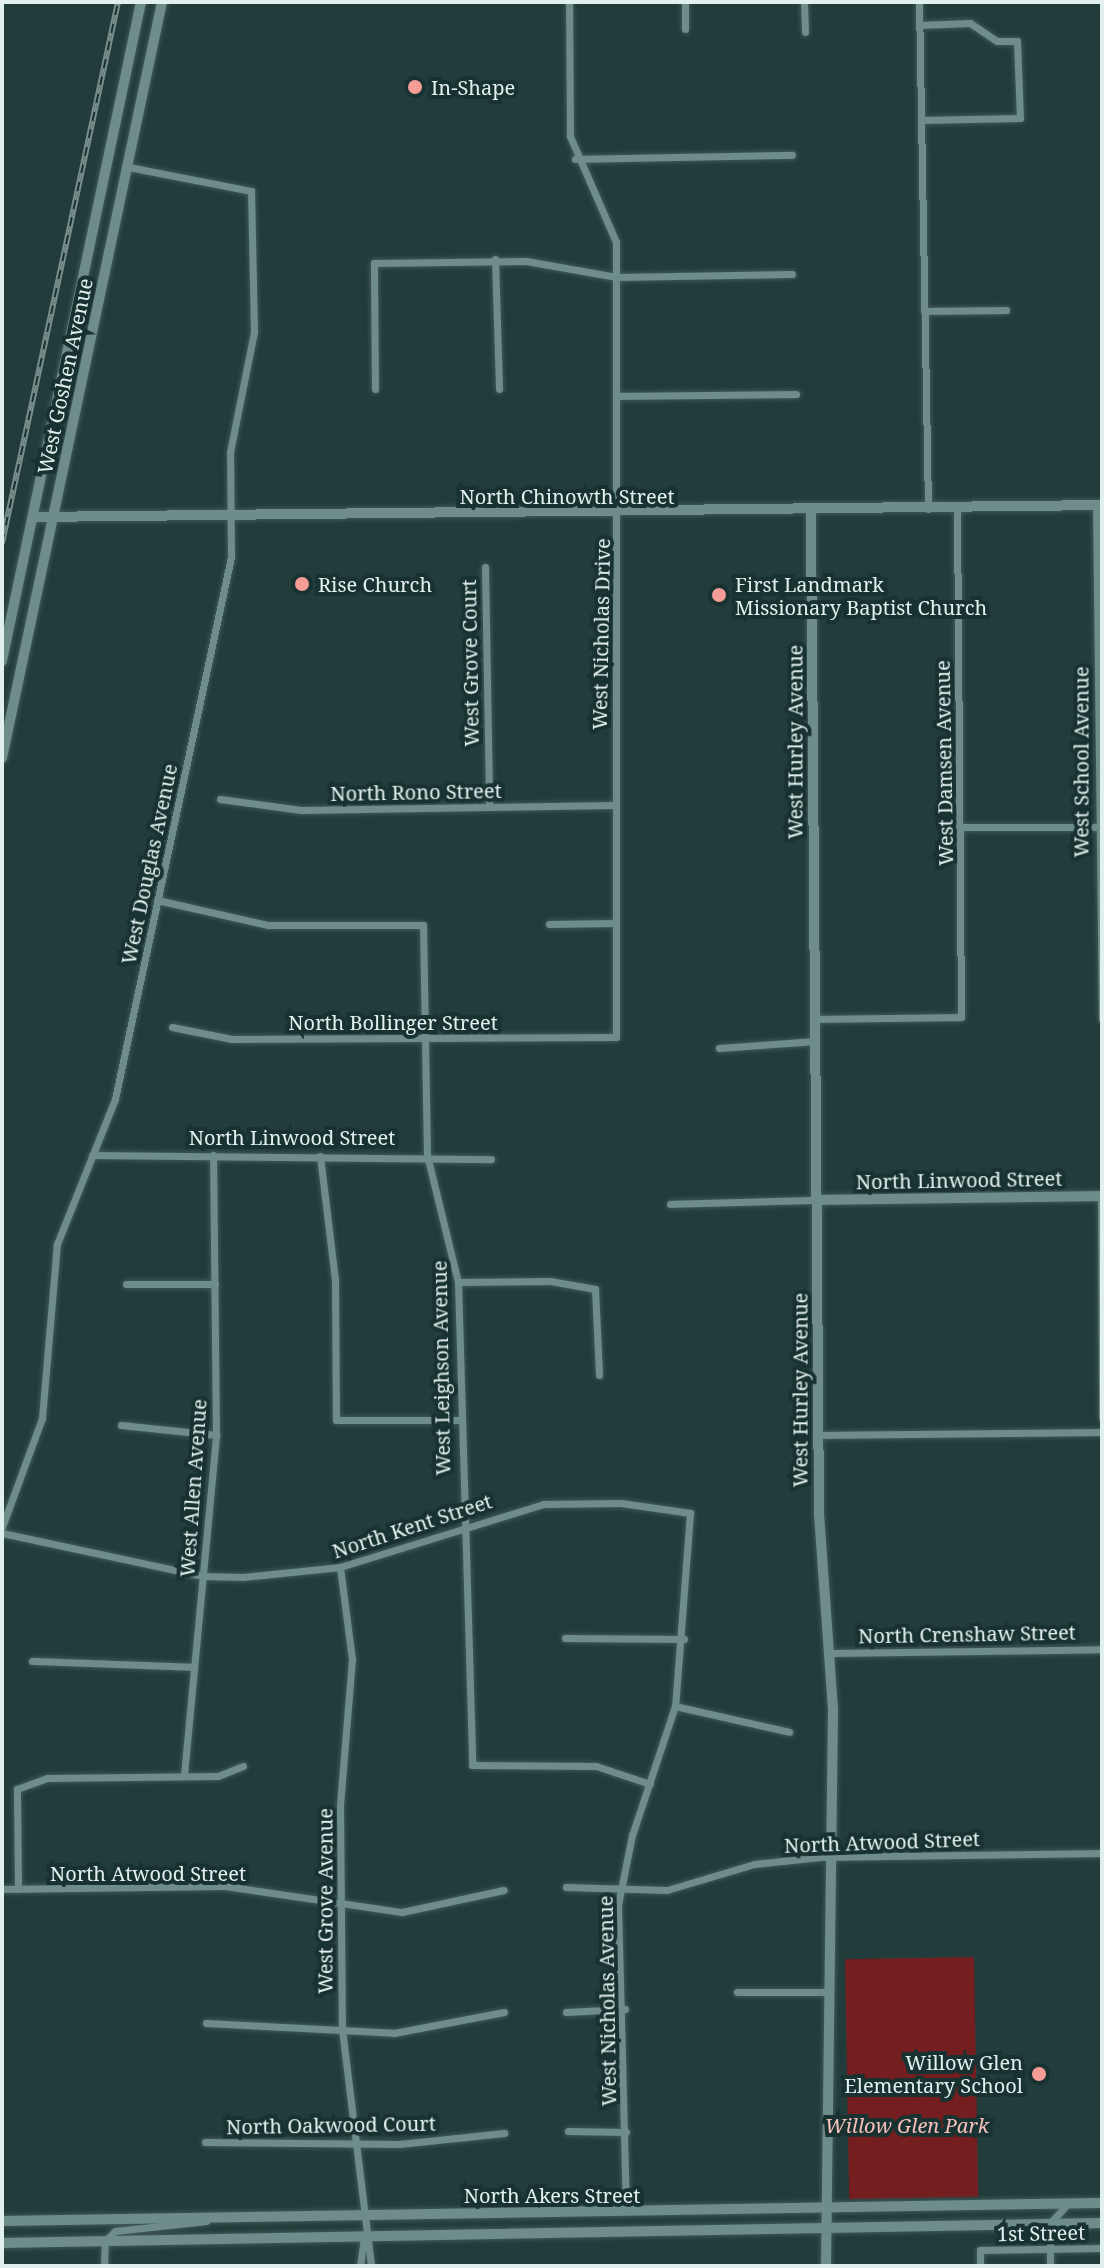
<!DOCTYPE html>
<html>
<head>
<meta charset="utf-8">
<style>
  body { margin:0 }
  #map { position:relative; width:1104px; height:2268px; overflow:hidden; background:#213c3a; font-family:"Noto Serif",serif }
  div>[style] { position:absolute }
  .green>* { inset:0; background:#751e20; transform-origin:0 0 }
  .roads { filter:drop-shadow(0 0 2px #405857) drop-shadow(0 0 2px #405857) }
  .street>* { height:7px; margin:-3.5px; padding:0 3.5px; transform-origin:3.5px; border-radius:3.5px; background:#6e8c89 }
  .secondary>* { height:10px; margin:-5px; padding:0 5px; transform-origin:5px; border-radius:5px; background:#6e8c89 }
  .rail>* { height:6px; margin-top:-3px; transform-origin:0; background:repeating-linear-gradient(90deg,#173230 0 9px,#788e8c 0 18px); box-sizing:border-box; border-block:2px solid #788e8c }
  .dots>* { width:22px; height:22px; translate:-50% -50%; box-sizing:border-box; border:4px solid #173230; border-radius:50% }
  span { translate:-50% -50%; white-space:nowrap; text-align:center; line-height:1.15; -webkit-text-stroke:8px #173230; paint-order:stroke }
  .poi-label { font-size:20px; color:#e1f0ef }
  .left { translate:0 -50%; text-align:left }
  .right { translate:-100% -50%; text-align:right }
  .street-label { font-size:20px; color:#e1f0ef }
  .park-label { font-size:20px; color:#f8c1bd; font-style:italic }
  .frame { position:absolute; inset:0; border:4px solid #e1f0ef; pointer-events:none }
</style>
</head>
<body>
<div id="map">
  <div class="green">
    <div style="left:974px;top:1957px;width:240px;height:129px;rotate:89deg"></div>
  </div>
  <div class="roads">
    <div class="street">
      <div style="left:685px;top:2px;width:27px;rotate:90deg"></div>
      <div style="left:804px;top:2px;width:30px;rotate:88deg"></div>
      <div style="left:919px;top:2px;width:507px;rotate:88.98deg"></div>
      <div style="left:919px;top:25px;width:51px;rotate:-2.2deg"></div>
      <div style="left:970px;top:23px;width:32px;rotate:34deg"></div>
      <div style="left:997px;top:41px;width:20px"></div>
      <div style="left:1017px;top:41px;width:77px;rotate:87.8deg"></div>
      <div style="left:1020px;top:118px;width:99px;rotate:178.8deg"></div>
      <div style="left:575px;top:159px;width:217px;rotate:-1.1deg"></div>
      <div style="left:495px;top:259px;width:130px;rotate:88.2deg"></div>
      <div style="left:924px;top:311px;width:82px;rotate:-0.7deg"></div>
      <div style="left:375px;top:389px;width:126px;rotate:-90.5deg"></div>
      <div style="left:374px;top:263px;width:152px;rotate:-0.8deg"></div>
      <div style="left:526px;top:261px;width:92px;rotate:10deg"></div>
      <div style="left:617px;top:277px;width:175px;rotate:-1deg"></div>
      <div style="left:618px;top:396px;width:178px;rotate:-0.6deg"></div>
      <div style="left:1096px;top:505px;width:514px;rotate:89.33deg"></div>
      <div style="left:485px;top:567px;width:240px;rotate:89deg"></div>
      <div style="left:220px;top:799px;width:82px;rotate:7.7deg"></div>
      <div style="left:301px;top:810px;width:313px;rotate:-0.9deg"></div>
      <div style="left:961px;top:827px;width:137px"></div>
      <div style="left:157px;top:900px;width:114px;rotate:12.7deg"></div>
      <div style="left:268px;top:925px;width:155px"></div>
      <div style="left:423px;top:925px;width:230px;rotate:89deg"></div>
      <div style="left:427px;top:1155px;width:131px;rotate:76.3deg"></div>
      <div style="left:458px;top:1282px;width:483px;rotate:88.3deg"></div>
      <div style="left:472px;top:1765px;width:124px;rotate:0.5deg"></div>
      <div style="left:596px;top:1766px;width:57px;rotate:18.4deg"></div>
      <div style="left:549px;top:924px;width:66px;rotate:-0.9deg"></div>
      <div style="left:815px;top:1019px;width:146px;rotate:-0.8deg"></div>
      <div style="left:961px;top:1017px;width:508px;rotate:-90.45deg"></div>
      <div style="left:172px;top:1027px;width:61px;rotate:11.3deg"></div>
      <div style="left:232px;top:1039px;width:384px;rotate:-0.3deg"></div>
      <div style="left:616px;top:1037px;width:795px;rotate:-90deg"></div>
      <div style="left:616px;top:242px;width:116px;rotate:-113.5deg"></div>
      <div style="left:570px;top:136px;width:134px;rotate:-90.4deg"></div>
      <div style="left:719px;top:1048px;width:97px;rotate:-4.1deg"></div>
      <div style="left:92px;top:1155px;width:399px;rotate:0.6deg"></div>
      <div style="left:320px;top:1156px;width:125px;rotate:83.1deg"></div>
      <div style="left:335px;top:1280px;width:140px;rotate:89.6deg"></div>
      <div style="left:336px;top:1420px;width:123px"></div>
      <div style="left:1101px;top:1196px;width:222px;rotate:89.7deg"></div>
      <div style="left:670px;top:1204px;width:147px;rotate:-1.6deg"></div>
      <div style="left:458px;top:1282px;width:92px;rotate:-0.6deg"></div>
      <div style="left:550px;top:1281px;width:46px;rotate:10.1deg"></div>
      <div style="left:595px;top:1289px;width:86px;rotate:87.3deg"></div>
      <div style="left:126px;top:1284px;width:89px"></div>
      <div style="left:121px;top:1425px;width:96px;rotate:6deg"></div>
      <div style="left:819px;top:1435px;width:283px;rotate:-0.6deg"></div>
      <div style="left:2px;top:1527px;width:116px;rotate:-69.8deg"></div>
      <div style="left:42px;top:1418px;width:175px;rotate:-85.1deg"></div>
      <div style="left:57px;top:1244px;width:156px;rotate:-68.2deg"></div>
      <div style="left:115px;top:1099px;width:554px;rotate:-77.92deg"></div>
      <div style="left:231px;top:557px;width:105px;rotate:-90.5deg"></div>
      <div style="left:230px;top:452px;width:122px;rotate:-78.7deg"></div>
      <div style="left:254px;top:332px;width:141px;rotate:-91.2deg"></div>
      <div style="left:251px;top:191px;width:124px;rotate:-168.9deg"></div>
      <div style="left:2px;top:1533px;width:206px;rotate:12.1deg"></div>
      <div style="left:203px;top:1576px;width:40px;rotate:1.4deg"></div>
      <div style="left:243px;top:1577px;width:98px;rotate:-5.9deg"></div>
      <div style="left:340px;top:1567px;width:214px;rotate:-17.2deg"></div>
      <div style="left:544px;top:1504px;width:77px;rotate:-0.7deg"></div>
      <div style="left:621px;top:1503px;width:70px;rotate:8.2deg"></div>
      <div style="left:690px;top:1513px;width:194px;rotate:94.4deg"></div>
      <div style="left:675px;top:1706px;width:136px;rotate:108.4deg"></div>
      <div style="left:632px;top:1835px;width:71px;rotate:101.3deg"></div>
      <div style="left:618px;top:1905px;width:305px;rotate:88.5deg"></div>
      <div style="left:340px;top:1567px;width:93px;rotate:82.6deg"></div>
      <div style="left:352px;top:1659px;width:146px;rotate:94.7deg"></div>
      <div style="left:340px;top:1805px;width:224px;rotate:89.5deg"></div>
      <div style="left:342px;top:2029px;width:239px;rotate:83deg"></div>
      <div style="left:565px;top:1638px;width:119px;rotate:0.5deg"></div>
      <div style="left:832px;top:1653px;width:270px;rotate:-0.8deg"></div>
      <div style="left:32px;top:1661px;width:162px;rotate:2.1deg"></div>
      <div style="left:675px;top:1706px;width:117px;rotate:12.8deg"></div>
      <div style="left:184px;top:1775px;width:342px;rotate:-84.6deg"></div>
      <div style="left:216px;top:1435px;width:280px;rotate:-90.6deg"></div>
      <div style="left:566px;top:1887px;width:101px;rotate:1.7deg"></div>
      <div style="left:667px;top:1890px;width:91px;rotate:-16.6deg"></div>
      <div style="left:754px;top:1864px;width:67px;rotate:-6deg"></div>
      <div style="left:821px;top:1857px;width:281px;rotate:-0.8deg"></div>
      <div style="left:2px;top:1889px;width:223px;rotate:-0.8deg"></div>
      <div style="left:225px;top:1886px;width:179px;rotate:8.4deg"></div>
      <div style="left:402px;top:1912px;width:104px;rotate:-12.2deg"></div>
      <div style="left:18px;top:1889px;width:100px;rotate:-90.6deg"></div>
      <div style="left:17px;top:1789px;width:32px;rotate:-20deg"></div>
      <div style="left:47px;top:1778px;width:171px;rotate:-0.7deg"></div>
      <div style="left:218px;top:1776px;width:27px;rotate:-22deg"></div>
      <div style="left:737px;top:1992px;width:93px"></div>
      <div style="left:566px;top:2012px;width:59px;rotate:-2.9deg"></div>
      <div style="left:206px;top:2023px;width:188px;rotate:3deg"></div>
      <div style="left:394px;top:2033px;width:112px;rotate:-10.8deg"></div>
      <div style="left:568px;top:2131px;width:58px;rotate:1deg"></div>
      <div style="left:205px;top:2142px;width:194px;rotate:0.6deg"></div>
      <div style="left:399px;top:2144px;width:106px;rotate:-6deg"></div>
      <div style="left:104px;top:2266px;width:25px;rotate:-88deg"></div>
      <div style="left:105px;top:2241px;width:14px;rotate:-45deg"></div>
      <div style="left:115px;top:2231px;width:92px;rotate:-6.3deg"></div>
      <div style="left:360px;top:2266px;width:30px;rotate:-82deg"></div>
      <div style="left:980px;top:2266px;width:16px;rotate:-90deg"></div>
      <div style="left:980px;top:2250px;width:122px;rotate:-0.9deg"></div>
      <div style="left:1050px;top:2266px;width:43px;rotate:-90deg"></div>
      <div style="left:1050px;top:2223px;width:25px;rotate:-47deg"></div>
    </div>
    <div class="secondary">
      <div style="left:811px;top:513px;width:1001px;rotate:89.54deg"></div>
      <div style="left:819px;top:1514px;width:196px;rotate:85.9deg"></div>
      <div style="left:833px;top:1709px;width:557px;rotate:90.72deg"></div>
      <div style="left:33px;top:517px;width:1069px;rotate:-0.64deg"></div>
      <div style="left:2px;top:661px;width:673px;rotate:-78.09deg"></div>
      <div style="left:2px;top:758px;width:773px;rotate:-78.05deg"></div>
      <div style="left:817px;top:1200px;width:285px;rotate:-0.8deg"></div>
      <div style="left:2px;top:2221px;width:1100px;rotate:-0.94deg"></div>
      <div style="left:2px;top:2243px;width:1100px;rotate:-1.04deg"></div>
    </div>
  </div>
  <div class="rail">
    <div style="left:2px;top:543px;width:553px;rotate:-77.9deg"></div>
  </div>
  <div class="dots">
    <div style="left:415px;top:87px;background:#f59c96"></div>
    <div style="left:302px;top:584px;background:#f59c96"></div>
    <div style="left:719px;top:595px;background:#f59c96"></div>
    <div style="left:1039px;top:2074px;background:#f59c96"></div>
  </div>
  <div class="poi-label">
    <span class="left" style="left:431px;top:87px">In-Shape</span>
    <span class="left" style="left:318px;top:584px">Rise Church</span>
    <span class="left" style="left:735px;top:596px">First Landmark<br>Missionary Baptist Church</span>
    <span class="right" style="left:1023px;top:2074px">Willow Glen<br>Elementary School</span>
  </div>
  <div class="street-label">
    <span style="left:65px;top:376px;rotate:-78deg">West Goshen Avenue</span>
    <span style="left:567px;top:496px">North Chinowth Street</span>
    <span style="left:601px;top:634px;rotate:-89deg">West Nicholas Drive</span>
    <span style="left:470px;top:663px;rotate:-91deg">West Grove Court</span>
    <span style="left:795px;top:742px;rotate:-90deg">West Hurley Avenue</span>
    <span style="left:1081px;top:762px;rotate:-90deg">West School Avenue</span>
    <span style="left:944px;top:763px;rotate:-91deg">West Damsen Avenue</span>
    <span style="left:416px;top:792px;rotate:-1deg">North Rono Street</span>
    <span style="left:149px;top:864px;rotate:-78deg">West Douglas Avenue</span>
    <span style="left:393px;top:1022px">North Bollinger Street</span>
    <span style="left:292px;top:1137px">North Linwood Street</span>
    <span style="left:959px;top:1180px;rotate:-1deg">North Linwood Street</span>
    <span style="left:441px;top:1368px;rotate:-91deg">West Leighson Avenue</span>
    <span style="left:800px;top:1390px;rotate:-90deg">West Hurley Avenue</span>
    <span style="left:193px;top:1488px;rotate:-86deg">West Allen Avenue</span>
    <span style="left:412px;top:1526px;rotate:-18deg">North Kent Street</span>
    <span style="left:967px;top:1634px;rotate:-1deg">North Crenshaw Street</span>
    <span style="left:882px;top:1842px;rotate:-2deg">North Atwood Street</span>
    <span style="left:148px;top:1873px">North Atwood Street</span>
    <span style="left:325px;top:1901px;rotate:-90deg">West Grove Avenue</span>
    <span style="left:607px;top:2001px;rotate:-91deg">West Nicholas Avenue</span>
    <span style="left:331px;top:2125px;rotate:-1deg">North Oakwood Court</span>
    <span style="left:552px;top:2195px">North Akers Street</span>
    <span style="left:1041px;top:2233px;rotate:-1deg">1st Street</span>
  </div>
  <div class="park-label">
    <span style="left:907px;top:2125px">Willow Glen Park</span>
  </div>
  <div class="frame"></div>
</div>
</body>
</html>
